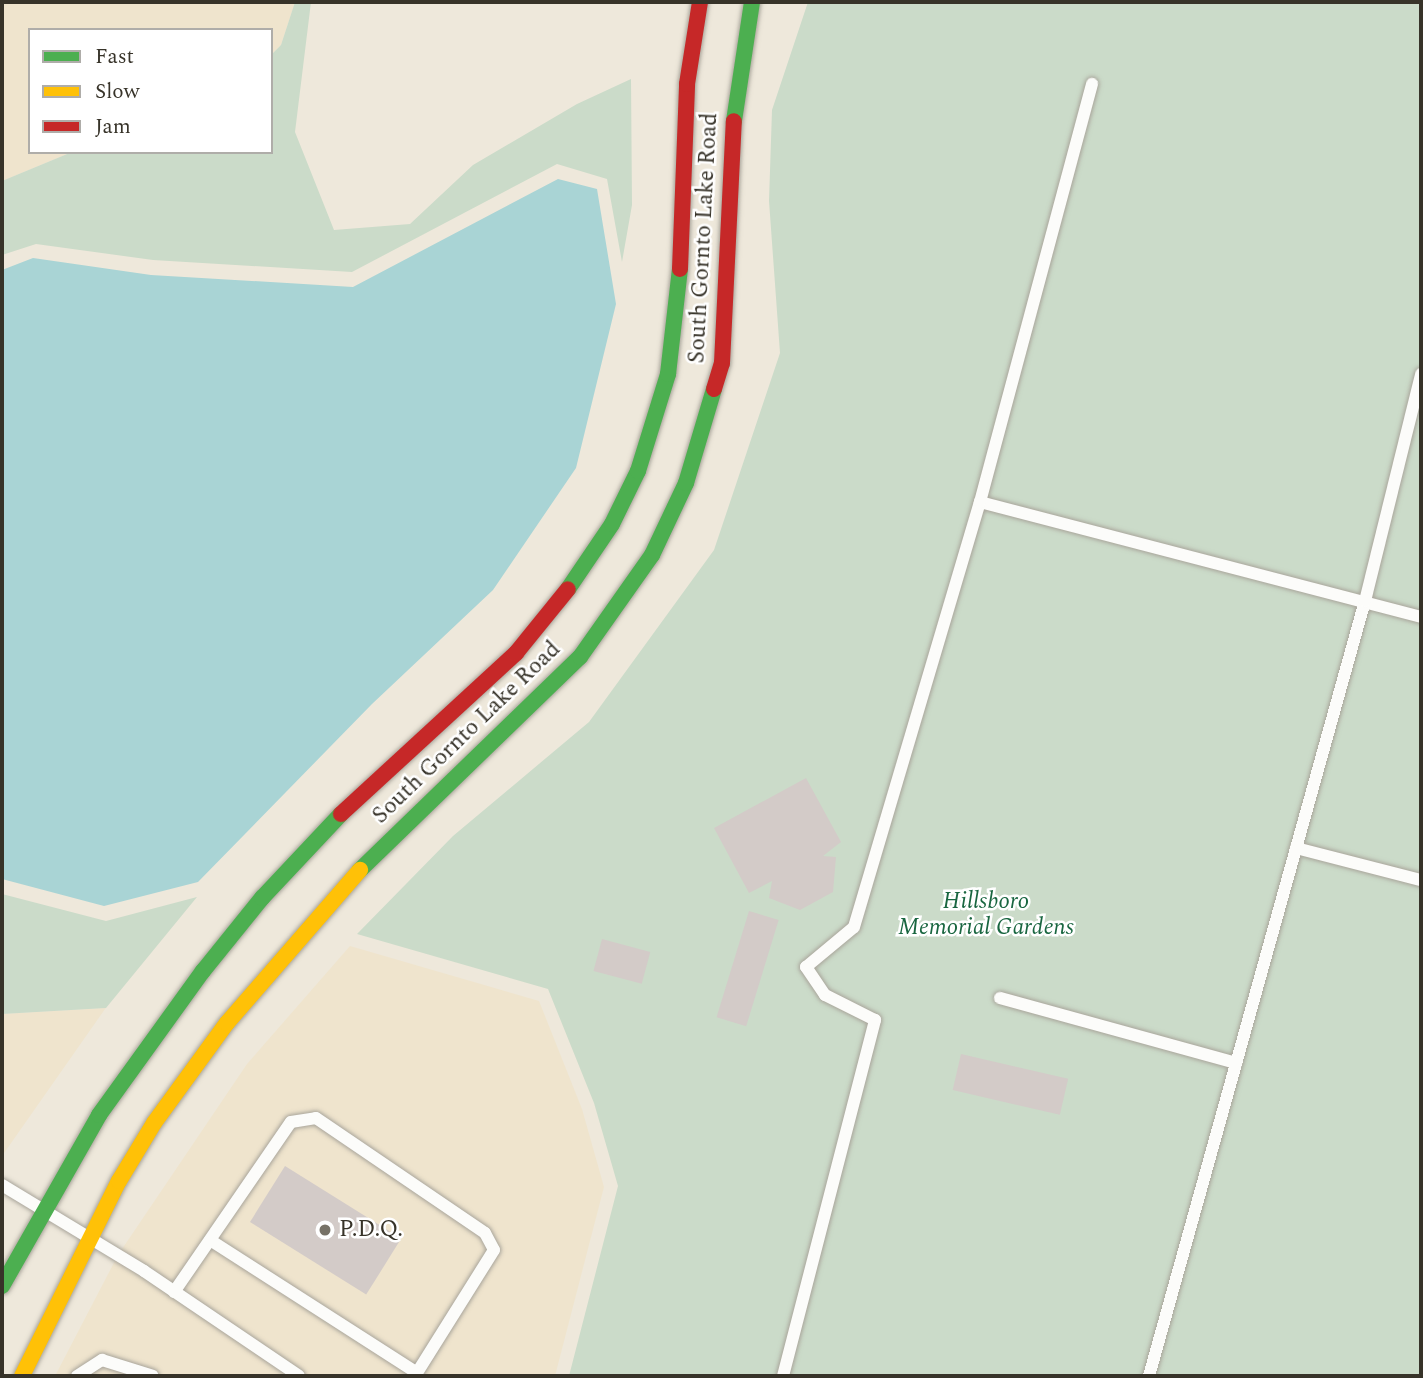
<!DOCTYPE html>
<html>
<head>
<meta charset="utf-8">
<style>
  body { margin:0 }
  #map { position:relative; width:1423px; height:1378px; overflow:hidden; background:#eee8db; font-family:Spectral,serif }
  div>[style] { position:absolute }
  .built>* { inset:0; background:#efe4cd }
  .green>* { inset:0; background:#cbdbc9 }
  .water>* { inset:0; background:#a9d4d5 }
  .building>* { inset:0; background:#d3cbc8; transform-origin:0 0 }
  .roads { filter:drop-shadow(0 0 2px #a9a59b) drop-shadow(0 0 2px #a9a59b) }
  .lane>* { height:12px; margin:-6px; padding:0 6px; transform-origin:6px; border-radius:6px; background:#fcfcfa }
  .fast>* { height:16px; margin:-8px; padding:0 8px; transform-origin:8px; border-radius:8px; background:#4caf50 }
  .slow>* { height:16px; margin:-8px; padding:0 8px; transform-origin:8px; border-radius:8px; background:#ffc107 }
  .jam>* { height:16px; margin:-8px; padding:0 8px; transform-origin:8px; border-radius:8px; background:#c62828 }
  .dots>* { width:19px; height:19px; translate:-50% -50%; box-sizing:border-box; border:4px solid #fff; border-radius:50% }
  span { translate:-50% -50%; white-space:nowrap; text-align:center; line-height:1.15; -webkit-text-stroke:5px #fff; paint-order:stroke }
  .street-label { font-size:23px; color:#373329 }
  .park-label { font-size:23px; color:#196640; font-style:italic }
  .poi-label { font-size:23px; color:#373329 }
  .left { translate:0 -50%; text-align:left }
  .frame { position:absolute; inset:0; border:4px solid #373329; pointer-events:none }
  .legend { position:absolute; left:28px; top:28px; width:245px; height:126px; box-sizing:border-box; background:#fff; border:2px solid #afada9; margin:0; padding:9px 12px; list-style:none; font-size:21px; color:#373329 }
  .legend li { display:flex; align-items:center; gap:14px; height:35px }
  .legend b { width:35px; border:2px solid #afada9 }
</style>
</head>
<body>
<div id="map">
  <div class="built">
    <div style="clip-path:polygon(2px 2px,295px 2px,281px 45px,271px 55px,271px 30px,30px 30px,30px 152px,72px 152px,2px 181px)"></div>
    <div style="clip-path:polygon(350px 946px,539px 1001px,582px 1109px,604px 1187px,555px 1376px,55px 1376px,118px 1255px,247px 1064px)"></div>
    <div style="clip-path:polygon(106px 1008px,105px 1009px,2px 1156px,2px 1014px)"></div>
  </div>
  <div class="green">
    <div style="clip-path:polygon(295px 2px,311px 2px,295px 132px,334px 230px,410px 224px,473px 165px,577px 104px,631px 79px,632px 205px,622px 262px,607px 179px,557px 164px,352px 272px,153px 260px,36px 244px,2px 255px,2px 181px,72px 152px,271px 152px,271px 55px,281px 45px)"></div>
    <div style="clip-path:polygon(808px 2px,1421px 2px,1421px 1376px,569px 1376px,618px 1186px,594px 1103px,548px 989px,357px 934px,453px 836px,589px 722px,714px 550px,780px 353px,769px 201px,772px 110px)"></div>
    <div style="clip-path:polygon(2px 894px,106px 921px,197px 897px,106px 1008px,2px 1014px)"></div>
  </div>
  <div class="water">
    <div style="clip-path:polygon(558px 179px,597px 189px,616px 304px,576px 468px,493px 590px,372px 704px,198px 882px,104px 906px,2px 879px,2px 270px,33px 258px,151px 275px,353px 287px)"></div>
  </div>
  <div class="building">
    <div style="clip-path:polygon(806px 778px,841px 842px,823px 856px,836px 857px,833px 892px,800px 910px,769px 898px,772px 881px,749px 893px,714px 828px)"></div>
    <div style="left:749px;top:911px;width:31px;height:111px;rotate:17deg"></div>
    <div style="left:602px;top:939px;width:50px;height:33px;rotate:15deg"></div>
    <div style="left:961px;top:1054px;width:110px;height:37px;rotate:13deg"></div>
    <div style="left:285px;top:1166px;width:137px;height:66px;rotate:32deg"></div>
  </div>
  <div class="roads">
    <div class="lane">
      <div style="left:980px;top:502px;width:456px;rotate:14.6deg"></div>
      <div style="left:1296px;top:848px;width:129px;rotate:14.4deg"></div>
      <div style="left:1000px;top:998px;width:245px;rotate:15.4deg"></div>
      <div style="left:2px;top:1185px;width:166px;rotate:31.2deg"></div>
      <div style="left:144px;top:1271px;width:187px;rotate:34.1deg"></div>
      <div style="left:210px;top:1240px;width:246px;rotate:32.7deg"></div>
      <div style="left:174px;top:1292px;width:206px;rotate:-55.5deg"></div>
      <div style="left:291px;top:1122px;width:25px;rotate:-9deg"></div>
      <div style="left:316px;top:1118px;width:204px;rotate:34.2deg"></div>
      <div style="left:485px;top:1233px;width:19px;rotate:62deg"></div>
      <div style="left:494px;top:1250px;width:149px;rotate:122.1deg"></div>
      <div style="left:77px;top:1376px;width:30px;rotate:-33deg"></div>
      <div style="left:102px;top:1360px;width:53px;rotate:17.4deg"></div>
      <div style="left:783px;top:1376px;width:368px;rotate:-75.5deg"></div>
      <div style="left:875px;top:1020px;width:56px;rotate:-153.4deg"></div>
      <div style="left:825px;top:995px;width:34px;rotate:-124deg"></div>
      <div style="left:806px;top:967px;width:62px;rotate:-39.8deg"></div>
      <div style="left:854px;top:927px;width:443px;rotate:-73.5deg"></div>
      <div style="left:980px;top:502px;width:433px;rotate:-75deg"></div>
      <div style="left:1149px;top:1376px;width:805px;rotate:-74.43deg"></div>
      <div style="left:1365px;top:601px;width:234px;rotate:-76.1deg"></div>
    </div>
    <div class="fast">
      <div style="left:734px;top:121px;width:120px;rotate:-81.4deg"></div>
      <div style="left:568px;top:589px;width:78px;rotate:-55.9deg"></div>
      <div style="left:612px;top:524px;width:59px;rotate:-63.9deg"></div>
      <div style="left:638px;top:471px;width:102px;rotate:-72.8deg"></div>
      <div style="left:668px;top:374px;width:106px;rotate:-83.5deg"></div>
      <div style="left:360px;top:870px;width:306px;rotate:-44.1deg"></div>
      <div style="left:580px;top:657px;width:125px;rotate:-54.8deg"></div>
      <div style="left:652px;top:555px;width:80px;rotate:-64.7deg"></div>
      <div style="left:686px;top:483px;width:98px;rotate:-73.4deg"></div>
      <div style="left:2px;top:1286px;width:197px;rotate:-60.4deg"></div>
      <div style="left:99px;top:1115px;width:178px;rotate:-54.2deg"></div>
      <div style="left:203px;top:971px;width:94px;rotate:-51.1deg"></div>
      <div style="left:262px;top:898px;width:115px;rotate:-46.8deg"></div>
    </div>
    <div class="slow">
      <div style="left:22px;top:1376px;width:218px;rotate:-63.6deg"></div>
      <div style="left:119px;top:1181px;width:68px;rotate:-58.9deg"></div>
      <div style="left:154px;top:1123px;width:124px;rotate:-53.9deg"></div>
      <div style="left:227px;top:1023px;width:203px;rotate:-49deg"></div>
    </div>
    <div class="jam">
      <div style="left:680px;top:269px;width:185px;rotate:-87.8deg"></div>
      <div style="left:687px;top:84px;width:83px;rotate:-81deg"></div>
      <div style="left:714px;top:389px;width:27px;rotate:-73deg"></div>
      <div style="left:722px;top:363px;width:242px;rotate:-87.2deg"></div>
      <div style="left:341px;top:814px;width:238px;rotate:-42.6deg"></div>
      <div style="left:516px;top:653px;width:82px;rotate:-50.9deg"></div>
    </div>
  </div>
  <div class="dots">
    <div style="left:325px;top:1230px;background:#777267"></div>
  </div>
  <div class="street-label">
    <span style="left:704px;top:238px;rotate:-87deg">South Gornto Lake Road</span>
    <span style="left:467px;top:733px;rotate:-44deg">South Gornto Lake Road</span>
  </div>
  <div class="park-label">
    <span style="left:986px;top:915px">Hillsboro<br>Memorial Gardens</span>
  </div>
  <div class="poi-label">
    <span class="left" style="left:339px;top:1230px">P.D.Q.</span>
  </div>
  <div class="frame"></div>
  <ul class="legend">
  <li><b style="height:9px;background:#4caf50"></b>Fast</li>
  <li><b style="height:9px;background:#ffc107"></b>Slow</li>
  <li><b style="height:9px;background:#c62828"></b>Jam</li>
  </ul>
</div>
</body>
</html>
